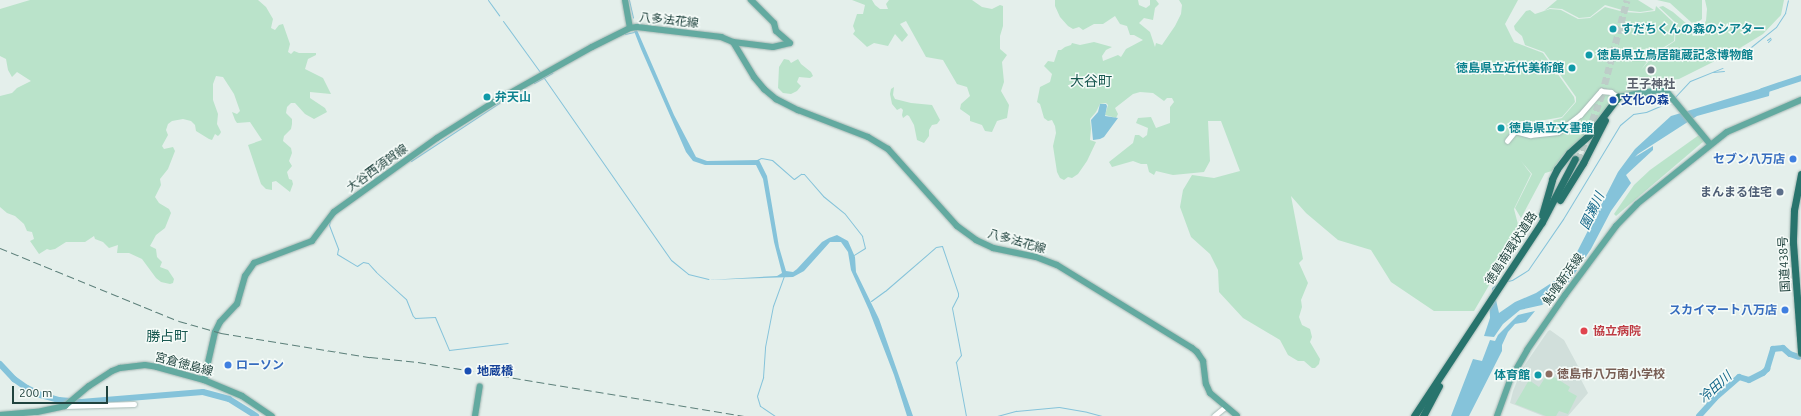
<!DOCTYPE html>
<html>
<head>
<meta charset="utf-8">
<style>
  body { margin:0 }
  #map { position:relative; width:1801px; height:416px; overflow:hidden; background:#e4efeb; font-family:Ubuntu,"Noto Sans JP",sans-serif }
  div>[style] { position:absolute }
  .built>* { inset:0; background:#d1dfdb }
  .green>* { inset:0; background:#bae3ca }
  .water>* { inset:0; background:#85c3da }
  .stream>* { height:1px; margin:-0.5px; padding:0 0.5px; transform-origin:0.5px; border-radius:0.5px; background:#85c3da }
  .river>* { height:6px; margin:-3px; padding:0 3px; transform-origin:3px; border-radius:3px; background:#85c3da }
  .highway-tunnel>* { height:7px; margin-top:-3.5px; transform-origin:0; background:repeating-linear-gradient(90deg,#bdcdc8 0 7px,transparent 0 10.5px) }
  .roads { filter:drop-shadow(0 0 1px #a5b8b4) drop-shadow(0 0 1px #a5b8b4) }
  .minor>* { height:4.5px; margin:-2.25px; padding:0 2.25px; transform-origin:2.25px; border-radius:2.25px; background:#fff }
  .major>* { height:6px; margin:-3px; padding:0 3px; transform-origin:3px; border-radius:3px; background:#63aaa0 }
  .highway>* { height:7px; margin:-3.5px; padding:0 3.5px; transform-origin:3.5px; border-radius:3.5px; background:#28746d }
  .rail>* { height:1px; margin-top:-0.5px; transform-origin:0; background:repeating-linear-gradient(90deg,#5b7f79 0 8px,transparent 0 12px) }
  .dots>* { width:11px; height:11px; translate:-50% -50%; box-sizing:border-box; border:2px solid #f5fbf8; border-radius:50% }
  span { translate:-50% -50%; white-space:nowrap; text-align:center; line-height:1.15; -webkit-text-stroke:3px #f5fbf8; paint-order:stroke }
  .street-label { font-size:12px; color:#20433e }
  .culture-label { font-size:12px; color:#0d838f; font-weight:700 }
  .left { translate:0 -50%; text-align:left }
  .right { translate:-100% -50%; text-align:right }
  .worship-label { font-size:12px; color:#5b616d; font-weight:700 }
  .transit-label { font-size:12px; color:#164399; font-weight:700 }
  .shop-label { font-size:12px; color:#366cbe; font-weight:700 }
  .service-label { font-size:12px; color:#4e5e75; font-weight:700 }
  .health-label { font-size:12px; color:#be3a42; font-weight:700 }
  .education-label { font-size:12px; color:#785e54; font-weight:700 }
  .water-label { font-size:13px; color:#126688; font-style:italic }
  .quarter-label { font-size:14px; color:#195951 }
  .scale { position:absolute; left:12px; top:386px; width:96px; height:18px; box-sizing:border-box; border:2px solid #20433e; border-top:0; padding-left:5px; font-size:12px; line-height:14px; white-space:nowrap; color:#20433e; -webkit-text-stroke:3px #f5fbf8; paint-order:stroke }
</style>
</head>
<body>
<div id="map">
  <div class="built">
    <div style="clip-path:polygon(1550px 330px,1564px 340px,1579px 368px,1576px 370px,1588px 393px,1568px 416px,1543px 416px,1510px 403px,1513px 391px,1522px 369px,1548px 331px)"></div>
  </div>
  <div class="green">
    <div style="clip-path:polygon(30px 0,258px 0,266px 7px,273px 19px,271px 28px,275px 30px,279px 25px,283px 24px,290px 44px,288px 52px,291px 54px,294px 51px,299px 53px,316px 53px,316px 55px,308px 59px,305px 69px,323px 78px,331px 94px,310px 92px,310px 98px,325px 108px,327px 112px,314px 119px,305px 114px,295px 103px,291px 103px,287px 107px,286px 113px,292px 119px,292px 124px,291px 129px,284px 136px,283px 141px,291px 148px,292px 153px,289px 161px,292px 166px,287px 172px,289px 179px,292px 180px,293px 184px,290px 192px,276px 181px,272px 182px,272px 190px,266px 189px,261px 184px,248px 145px,262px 140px,250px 122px,237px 123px,235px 120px,232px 112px,237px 114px,240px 111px,234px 94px,223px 77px,216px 76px,213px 84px,213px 100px,218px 114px,217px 124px,221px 132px,220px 134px,218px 136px,215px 134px,212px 140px,209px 139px,196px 131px,195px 125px,191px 121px,183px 119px,172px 121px,168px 124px,166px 130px,168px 135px,162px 146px,164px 149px,173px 147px,175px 151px,168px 169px,160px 179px,161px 185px,155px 197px,159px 203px,169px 209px,171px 213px,165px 228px,156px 235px,150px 246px,156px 249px,157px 257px,162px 262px,160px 267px,168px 270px,174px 279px,173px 283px,170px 284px,161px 282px,156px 278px,142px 259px,129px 253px,117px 253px,118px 245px,109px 248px,103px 242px,95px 239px,94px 236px,85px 242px,66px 242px,55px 249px,50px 250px,47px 249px,39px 254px,30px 241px,34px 239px,32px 232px,27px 231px,24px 224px,15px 216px,7px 213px,0 207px,0 96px,12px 93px,17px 88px,31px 81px,17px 72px,12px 77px,8px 70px,6px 59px,0 56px,0 9px)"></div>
    <div style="clip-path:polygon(852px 0,872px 0,875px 5px,880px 9px,888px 9px,886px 4px,889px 0,972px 0,982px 7px,992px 9px,1000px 5px,1003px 6px,1003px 26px,1000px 36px,1000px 49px,1007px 55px,1002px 62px,1004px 82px,1001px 91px,1009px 105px,1007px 118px,997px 121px,992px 132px,985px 131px,982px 125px,970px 121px,970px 116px,960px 109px,961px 104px,970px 96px,967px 87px,957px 84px,943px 60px,926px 57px,906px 21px,900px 24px,908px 35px,902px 42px,895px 34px,888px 46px,874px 43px,867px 47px,865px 45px,853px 34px,855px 31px,853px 26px,857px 14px,863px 14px,865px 5px)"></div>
    <div style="clip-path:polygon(1055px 0,1138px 0,1139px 5px,1146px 8px,1150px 5px,1150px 0,1156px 0,1159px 4px,1155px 8px,1153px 20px,1144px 18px,1139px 23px,1150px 32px,1155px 47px,1156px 43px,1162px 45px,1175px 26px,1181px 14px,1182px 5px,1179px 0,1518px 0,1505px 24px,1514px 42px,1543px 53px,1574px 97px,1575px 102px,1562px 117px,1528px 123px,1543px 123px,1562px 118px,1576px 102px,1576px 97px,1544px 52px,1525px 45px,1522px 36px,1515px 30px,1514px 26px,1526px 11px,1530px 10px,1535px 14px,1550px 9px,1561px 10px,1578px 19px,1590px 18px,1605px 7px,1624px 12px,1640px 13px,1655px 11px,1656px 6px,1675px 24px,1674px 41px,1653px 54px,1641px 70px,1654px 55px,1675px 41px,1676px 23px,1659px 7px,1663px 6px,1673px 12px,1687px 24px,1699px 28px,1706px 21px,1707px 9px,1705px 0,1784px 0,1781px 15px,1763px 34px,1735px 51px,1679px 79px,1642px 82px,1641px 92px,1617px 94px,1583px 137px,1562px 156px,1552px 171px,1545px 173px,1521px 218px,1515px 208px,1532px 174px,1521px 161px,1531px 174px,1514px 209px,1520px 232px,1474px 311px,1434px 311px,1391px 282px,1371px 250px,1338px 240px,1306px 213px,1291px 196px,1303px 259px,1299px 263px,1308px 283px,1301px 300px,1302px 307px,1299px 317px,1302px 325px,1310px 329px,1312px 337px,1310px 342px,1320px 359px,1319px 364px,1315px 368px,1312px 368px,1304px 361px,1298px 361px,1288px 355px,1280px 340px,1243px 318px,1219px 292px,1218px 270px,1210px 254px,1191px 237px,1180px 207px,1183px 190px,1192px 175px,1214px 178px,1240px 171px,1221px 121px,1208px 121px,1210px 161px,1204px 172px,1173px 175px,1156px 171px,1154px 175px,1149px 172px,1147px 164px,1141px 164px,1133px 161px,1112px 167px,1109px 162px,1133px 143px,1135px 135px,1139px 135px,1143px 138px,1147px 135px,1148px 128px,1136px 123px,1138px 118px,1151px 117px,1156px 128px,1170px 123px,1170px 107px,1174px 102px,1172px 98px,1167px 98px,1164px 101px,1153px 93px,1140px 92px,1133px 94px,1115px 108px,1118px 114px,1116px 118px,1105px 115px,1108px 105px,1106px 103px,1100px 104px,1096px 112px,1090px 119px,1091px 129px,1090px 140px,1096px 142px,1087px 161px,1078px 174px,1072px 178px,1068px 177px,1064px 180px,1060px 178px,1057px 172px,1053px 146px,1056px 133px,1055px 126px,1052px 120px,1048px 121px,1044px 118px,1040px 104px,1037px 102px,1040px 87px,1050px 82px,1052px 74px,1044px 66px,1048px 61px,1054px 62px,1058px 50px,1061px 50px,1065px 47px,1071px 45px,1072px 43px,1080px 45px,1094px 42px,1112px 47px,1106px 50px,1102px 56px,1103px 61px,1118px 55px,1121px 57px,1126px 49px,1143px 40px,1134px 35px,1130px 35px,1127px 26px,1120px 24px,1115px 16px,1103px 24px,1094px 24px,1083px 30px,1079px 27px,1073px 29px,1068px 26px,1060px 17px,1055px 6px)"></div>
    <div style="clip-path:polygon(1557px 0,1638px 0,1654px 10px,1640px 12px,1622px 10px,1605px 5px,1590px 17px,1579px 18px,1562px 9px,1550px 8px,1544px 11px)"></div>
    <div style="clip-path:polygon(1657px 0,1702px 0,1702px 19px,1697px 23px,1692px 23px,1670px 3px)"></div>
    <div style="clip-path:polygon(784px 59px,789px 60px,791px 63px,798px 59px,801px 64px,811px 72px,813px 76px,810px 78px,799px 77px,797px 82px,801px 86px,797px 91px,791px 94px,783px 93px,778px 88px,779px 67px)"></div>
    <div style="clip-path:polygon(894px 87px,893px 95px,895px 99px,911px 103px,932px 105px,940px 120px,937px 124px,932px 125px,929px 130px,929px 136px,924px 143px,917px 140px,914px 125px,909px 116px,907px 115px,903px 118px,902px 115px,903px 110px,901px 108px,897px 110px,892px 104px,890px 94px,891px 89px)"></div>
    <div style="clip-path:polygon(1699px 135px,1704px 141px,1616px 216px,1614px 214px,1634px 185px,1650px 170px)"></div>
    <div style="clip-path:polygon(1548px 373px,1570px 387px,1568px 391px,1577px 396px,1568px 414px,1559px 411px,1556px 416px,1546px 416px,1515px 404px,1529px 380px,1539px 387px)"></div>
  </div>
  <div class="water">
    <div style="clip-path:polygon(637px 30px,674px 115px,696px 157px,707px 161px,759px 160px,767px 176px,779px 247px,786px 271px,793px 272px,797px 269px,822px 242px,829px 238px,837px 235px,848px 241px,855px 257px,856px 272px,879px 319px,913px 416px,907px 416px,894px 375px,869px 310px,851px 270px,848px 252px,841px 242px,830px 242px,804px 271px,793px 277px,708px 280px,777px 276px,782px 273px,774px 242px,763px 179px,756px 165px,705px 165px,693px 161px,686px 152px,641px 49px,634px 31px)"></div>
    <div style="clip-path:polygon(1770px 86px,1769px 96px,1697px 116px,1638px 154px,1635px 157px,1653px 146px,1653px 150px,1626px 175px,1631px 183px,1611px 211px,1591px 249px,1569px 282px,1562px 286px,1556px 295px,1542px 305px,1520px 310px,1503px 324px,1494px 337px,1484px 336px,1490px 318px,1489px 296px,1496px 300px,1499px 313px,1515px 302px,1536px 293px,1556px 280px,1577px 252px,1618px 172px,1635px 149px,1671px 116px)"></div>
    <div style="clip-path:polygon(1100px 104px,1106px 104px,1107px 106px,1105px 116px,1118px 118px,1104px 137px,1100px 139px,1093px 140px,1091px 120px,1098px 112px)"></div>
    <div style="clip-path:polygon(1535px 311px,1526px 322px,1515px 324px,1508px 332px,1502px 345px,1502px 351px,1469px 416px,1451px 416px,1473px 359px,1482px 361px,1490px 340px,1495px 341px,1498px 335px,1518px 315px)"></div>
  </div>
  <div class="stream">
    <div style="left:488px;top:0;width:19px;rotate:54deg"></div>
    <div style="left:629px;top:0;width:18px;rotate:77deg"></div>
    <div style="left:503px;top:21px;width:63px;rotate:54deg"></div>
    <div style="left:625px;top:34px;width:9px;rotate:-13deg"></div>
    <div style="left:1767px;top:40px;width:4px;rotate:-34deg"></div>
    <div style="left:1768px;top:42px;width:4px;rotate:-45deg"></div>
    <div style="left:1749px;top:50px;width:1px;rotate:45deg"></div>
    <div style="left:1748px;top:51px;width:1px;rotate:45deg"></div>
    <div style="left:1736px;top:59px;width:51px;rotate:-38.7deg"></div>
    <div style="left:1776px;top:27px;width:17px;rotate:-57deg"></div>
    <div style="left:1785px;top:13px;width:13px;rotate:-77deg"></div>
    <div style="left:1713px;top:72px;width:11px;rotate:-5deg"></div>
    <div style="left:544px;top:78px;width:222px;rotate:55.1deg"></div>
    <div style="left:671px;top:260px;width:22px;rotate:39deg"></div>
    <div style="left:688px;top:274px;width:21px;rotate:14deg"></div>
    <div style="left:534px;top:83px;width:21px;rotate:-29deg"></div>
    <div style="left:1675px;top:97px;width:22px;rotate:-47deg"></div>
    <div style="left:1690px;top:81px;width:35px;rotate:-22deg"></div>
    <div style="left:757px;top:160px;width:4px;rotate:-27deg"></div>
    <div style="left:761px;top:158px;width:11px;rotate:10deg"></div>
    <div style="left:772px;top:160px;width:29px;rotate:41deg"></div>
    <div style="left:794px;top:179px;width:9px;rotate:-36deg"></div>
    <div style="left:801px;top:174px;width:3px"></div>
    <div style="left:804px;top:174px;width:29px;rotate:49deg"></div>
    <div style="left:823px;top:196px;width:28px;rotate:39deg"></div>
    <div style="left:845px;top:214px;width:28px;rotate:52deg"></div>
    <div style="left:862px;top:236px;width:12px;rotate:76deg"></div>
    <div style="left:865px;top:248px;width:13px;rotate:148deg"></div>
    <div style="left:411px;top:161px;width:113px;rotate:-33.4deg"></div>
    <div style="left:330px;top:221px;width:4px;rotate:104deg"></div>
    <div style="left:329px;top:225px;width:26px;rotate:69deg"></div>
    <div style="left:338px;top:249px;width:5px;rotate:101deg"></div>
    <div style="left:337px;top:254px;width:23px;rotate:31deg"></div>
    <div style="left:357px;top:266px;width:7px;rotate:-34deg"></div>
    <div style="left:363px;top:262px;width:5px;rotate:11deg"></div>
    <div style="left:368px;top:263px;width:12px;rotate:48deg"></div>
    <div style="left:376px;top:272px;width:40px;rotate:42deg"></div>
    <div style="left:406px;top:299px;width:18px;rotate:68deg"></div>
    <div style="left:413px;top:316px;width:3px;rotate:45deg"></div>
    <div style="left:415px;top:318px;width:20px;rotate:-3deg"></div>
    <div style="left:435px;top:317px;width:36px;rotate:67deg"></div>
    <div style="left:449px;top:350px;width:59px;rotate:-6.8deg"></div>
    <div style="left:1508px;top:281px;width:4px;rotate:-14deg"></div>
    <div style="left:1512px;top:280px;width:19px;rotate:-32deg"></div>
    <div style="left:1528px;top:270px;width:62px;rotate:-55.5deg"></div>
    <div style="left:1563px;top:219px;width:110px;rotate:-58.8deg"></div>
    <div style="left:1620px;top:125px;width:17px;rotate:-40deg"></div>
    <div style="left:1633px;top:114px;width:13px;rotate:-9deg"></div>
    <div style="left:1646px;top:112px;width:28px;rotate:-23deg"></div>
    <div style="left:1493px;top:292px;width:4px;rotate:-104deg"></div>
    <div style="left:1492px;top:288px;width:9px;rotate:-36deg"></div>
    <div style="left:871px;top:301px;width:17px;rotate:-36deg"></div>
    <div style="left:885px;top:291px;width:67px;rotate:-40.8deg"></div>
    <div style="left:936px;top:247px;width:6px;rotate:-9deg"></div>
    <div style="left:942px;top:246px;width:50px;rotate:71.2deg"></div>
    <div style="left:958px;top:293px;width:3px;rotate:90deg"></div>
    <div style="left:958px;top:296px;width:13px;rotate:117deg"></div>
    <div style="left:952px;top:308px;width:48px;rotate:79.2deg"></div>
    <div style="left:961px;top:355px;width:9px;rotate:126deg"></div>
    <div style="left:956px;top:362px;width:55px;rotate:79.5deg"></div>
    <div style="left:775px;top:416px;width:18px;rotate:-146deg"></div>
    <div style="left:760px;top:406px;width:10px;rotate:-107deg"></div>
    <div style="left:757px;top:396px;width:20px;rotate:-72deg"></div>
    <div style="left:763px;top:377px;width:30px;rotate:-86deg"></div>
    <div style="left:765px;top:347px;width:42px;rotate:-79deg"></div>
    <div style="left:773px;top:306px;width:32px;rotate:-70deg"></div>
    <div style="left:997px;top:416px;width:20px;rotate:-15deg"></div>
    <div style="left:1016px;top:411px;width:43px;rotate:-5.3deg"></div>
    <div style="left:1059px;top:407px;width:28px;rotate:10deg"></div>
    <div style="left:1087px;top:412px;width:16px;rotate:15deg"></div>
  </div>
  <div class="river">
    <div style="left:1762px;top:91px;width:41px;rotate:-18.4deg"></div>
    <div style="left:0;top:364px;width:21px;rotate:47deg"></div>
    <div style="left:14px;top:379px;width:16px;rotate:35deg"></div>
    <div style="left:27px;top:388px;width:16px;rotate:27deg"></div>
    <div style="left:41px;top:395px;width:19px;rotate:16deg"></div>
    <div style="left:59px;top:400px;width:22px;rotate:5deg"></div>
    <div style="left:81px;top:402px;width:122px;rotate:-4.7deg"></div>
    <div style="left:203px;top:392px;width:27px;rotate:15deg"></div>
    <div style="left:229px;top:399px;width:32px;rotate:32deg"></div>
    <div style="left:1699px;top:416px;width:24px;rotate:-48deg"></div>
    <div style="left:1715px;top:398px;width:32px;rotate:-41deg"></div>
    <div style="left:1739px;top:377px;width:10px;rotate:17deg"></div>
    <div style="left:1749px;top:380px;width:16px;rotate:-27deg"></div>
    <div style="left:1763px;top:373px;width:6px;rotate:-45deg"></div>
    <div style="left:1767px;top:369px;width:21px;rotate:-73deg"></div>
    <div style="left:1773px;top:349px;width:10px;rotate:-6deg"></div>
    <div style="left:1783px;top:348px;width:9px;rotate:41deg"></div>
    <div style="left:1790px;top:354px;width:9px;rotate:18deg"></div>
  </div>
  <div class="highway-tunnel">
    <div style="left:1578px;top:160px;width:70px;rotate:-70deg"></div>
    <div style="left:1602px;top:94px;width:97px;rotate:-75.1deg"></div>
  </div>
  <div class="roads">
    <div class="minor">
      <div style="left:1507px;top:141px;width:13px;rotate:-51deg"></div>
      <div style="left:1515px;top:131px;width:16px;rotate:15deg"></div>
      <div style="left:1530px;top:135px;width:28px;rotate:-6deg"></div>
      <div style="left:1558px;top:132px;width:28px;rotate:-38deg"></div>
      <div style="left:1580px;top:115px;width:32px;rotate:-49deg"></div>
      <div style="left:1601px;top:91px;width:10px;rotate:6deg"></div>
      <div style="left:1611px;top:92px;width:9px;rotate:36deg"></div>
      <div style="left:65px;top:406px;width:69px;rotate:-1.7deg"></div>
      <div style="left:1214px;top:416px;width:14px;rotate:-39deg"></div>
    </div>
    <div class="major">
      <div style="left:625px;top:0;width:28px;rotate:80deg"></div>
      <div style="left:733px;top:42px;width:40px;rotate:7.1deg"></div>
      <div style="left:773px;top:47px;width:17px;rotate:-13deg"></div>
      <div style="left:790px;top:43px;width:18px;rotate:-139deg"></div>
      <div style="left:776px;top:31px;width:8px;rotate:-104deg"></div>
      <div style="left:774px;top:23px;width:33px;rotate:-135deg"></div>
      <div style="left:1618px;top:97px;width:42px;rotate:-9.7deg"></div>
      <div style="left:1659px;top:90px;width:8px;rotate:14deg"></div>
      <div style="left:1667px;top:92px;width:67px;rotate:50.4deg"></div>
      <div style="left:204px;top:380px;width:49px;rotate:-77.1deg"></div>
      <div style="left:215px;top:332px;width:11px;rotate:-63deg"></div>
      <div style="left:220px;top:322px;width:25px;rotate:-47deg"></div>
      <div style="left:237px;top:304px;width:29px;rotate:-74deg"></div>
      <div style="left:245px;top:276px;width:16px;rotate:-55deg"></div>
      <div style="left:254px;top:263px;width:62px;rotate:-20.8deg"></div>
      <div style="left:312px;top:241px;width:36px;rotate:-53deg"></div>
      <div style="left:334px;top:212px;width:127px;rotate:-35.7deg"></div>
      <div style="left:437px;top:138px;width:67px;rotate:-32.3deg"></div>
      <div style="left:494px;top:102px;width:112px;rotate:-29.3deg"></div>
      <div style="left:592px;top:47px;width:42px;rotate:-26.6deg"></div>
      <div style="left:630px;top:28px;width:7px;rotate:-8deg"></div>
      <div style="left:637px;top:27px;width:85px;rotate:6.8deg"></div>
      <div style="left:721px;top:37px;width:13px;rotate:23deg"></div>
      <div style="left:733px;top:42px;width:41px;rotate:59deg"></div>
      <div style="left:754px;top:77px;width:16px;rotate:50deg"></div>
      <div style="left:764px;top:89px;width:16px;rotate:40deg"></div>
      <div style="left:776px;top:99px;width:25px;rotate:27deg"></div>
      <div style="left:798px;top:110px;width:75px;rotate:21.1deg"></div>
      <div style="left:868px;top:137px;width:23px;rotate:31deg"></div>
      <div style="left:888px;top:149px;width:103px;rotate:48.1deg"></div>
      <div style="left:957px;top:226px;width:24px;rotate:36deg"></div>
      <div style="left:976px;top:240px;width:19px;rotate:25deg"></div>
      <div style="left:993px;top:248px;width:44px;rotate:11.8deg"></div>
      <div style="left:1036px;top:257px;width:22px;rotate:21deg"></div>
      <div style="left:1057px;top:265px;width:158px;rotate:31.6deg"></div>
      <div style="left:1192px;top:348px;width:6px;rotate:39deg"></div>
      <div style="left:1197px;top:352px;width:11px;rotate:56deg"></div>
      <div style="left:1203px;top:361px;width:23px;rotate:83deg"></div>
      <div style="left:1206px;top:384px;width:10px;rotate:66deg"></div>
      <div style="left:1210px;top:393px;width:35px;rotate:40deg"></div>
      <div style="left:0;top:415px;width:37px;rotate:-5deg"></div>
      <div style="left:37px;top:412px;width:29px;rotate:-12deg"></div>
      <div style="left:65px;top:406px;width:31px;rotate:-40deg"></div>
      <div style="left:89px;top:386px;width:27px;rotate:-33deg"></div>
      <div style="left:112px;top:371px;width:9px;rotate:-21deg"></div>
      <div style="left:120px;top:368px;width:25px;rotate:-7deg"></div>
      <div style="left:145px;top:365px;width:12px;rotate:9deg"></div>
      <div style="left:157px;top:367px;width:49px;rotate:15.5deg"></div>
      <div style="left:204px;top:380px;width:41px;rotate:22.8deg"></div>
      <div style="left:242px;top:396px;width:36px;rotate:34deg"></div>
      <div style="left:475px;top:416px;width:30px;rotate:-81deg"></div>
      <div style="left:1497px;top:416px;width:38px;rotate:-70deg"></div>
      <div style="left:1510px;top:380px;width:34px;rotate:-60deg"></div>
      <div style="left:1527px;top:350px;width:67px;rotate:-55.4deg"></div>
      <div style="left:1565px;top:295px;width:86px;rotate:-53.5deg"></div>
      <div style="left:1616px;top:226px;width:30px;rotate:-46deg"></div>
      <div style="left:1637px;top:204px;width:115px;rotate:-38.7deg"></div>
      <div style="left:1727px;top:132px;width:81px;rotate:-23.4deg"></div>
    </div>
    <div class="highway">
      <div style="left:1801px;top:174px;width:37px;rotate:101deg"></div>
      <div style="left:1794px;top:210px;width:33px;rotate:92deg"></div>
      <div style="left:1793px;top:243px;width:110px;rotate:85.8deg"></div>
      <div style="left:1560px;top:200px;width:44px;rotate:-58.1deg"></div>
      <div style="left:1583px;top:163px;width:48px;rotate:-62.9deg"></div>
      <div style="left:1542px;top:215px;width:37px;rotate:-74deg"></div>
      <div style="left:1552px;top:179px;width:11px;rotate:-63deg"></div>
      <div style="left:1557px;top:169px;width:20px;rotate:-53deg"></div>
      <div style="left:1569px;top:153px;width:27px;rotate:-42deg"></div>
      <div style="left:1589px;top:135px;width:48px;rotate:-52.7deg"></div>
      <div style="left:1414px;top:416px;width:232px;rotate:-56.6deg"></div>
      <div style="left:1542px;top:222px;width:71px;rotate:-62.4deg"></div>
      <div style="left:1423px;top:416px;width:34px;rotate:-62deg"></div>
    </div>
  </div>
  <div class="rail">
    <div style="left:0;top:248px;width:193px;rotate:22.2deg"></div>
    <div style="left:179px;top:321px;width:44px;rotate:15.9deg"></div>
    <div style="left:221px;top:333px;width:151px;rotate:9.2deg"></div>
    <div style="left:370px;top:357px;width:48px;rotate:5.9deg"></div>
    <div style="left:418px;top:362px;width:331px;rotate:9.4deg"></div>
  </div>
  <div class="dots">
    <div style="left:1613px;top:29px;background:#0f9aa8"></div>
    <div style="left:1589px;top:55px;background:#0f9aa8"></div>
    <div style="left:1572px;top:68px;background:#0f9aa8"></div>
    <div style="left:1651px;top:70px;background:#6b7280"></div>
    <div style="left:487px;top:97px;background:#0f9aa8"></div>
    <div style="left:1613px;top:100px;background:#1a4fb4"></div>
    <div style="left:1501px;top:128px;background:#0f9aa8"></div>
    <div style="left:1793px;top:159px;background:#3f7fe0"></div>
    <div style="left:1780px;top:192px;background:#5c6f8a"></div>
    <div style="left:1785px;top:310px;background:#3f7fe0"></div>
    <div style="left:1584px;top:331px;background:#e0444e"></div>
    <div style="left:228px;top:365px;background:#3f7fe0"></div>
    <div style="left:468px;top:371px;background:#1a4fb4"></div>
    <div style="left:1549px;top:374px;background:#8d6e63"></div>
    <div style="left:1538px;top:375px;background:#0f9aa8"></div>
  </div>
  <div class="street-label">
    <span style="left:669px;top:20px;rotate:6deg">八多法花線</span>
    <span style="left:377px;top:168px;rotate:-36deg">大谷西須賀線</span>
    <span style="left:1017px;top:241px;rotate:16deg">八多法花線</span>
    <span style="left:1511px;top:248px;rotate:-57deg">徳島南環状道路</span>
    <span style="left:1784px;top:264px;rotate:-93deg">国道438号</span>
    <span style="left:1563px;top:279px;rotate:-54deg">鮎喰新浜線</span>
    <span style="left:184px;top:364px;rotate:15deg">宮倉徳島線</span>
  </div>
  <div class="culture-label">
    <span class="left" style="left:1621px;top:29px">すだちくんの森のシアター</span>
    <span class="left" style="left:1597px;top:55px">徳島県立鳥居龍蔵記念博物館</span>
    <span class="right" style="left:1564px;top:68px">徳島県立近代美術館</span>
    <span class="left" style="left:495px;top:97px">弁天山</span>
    <span class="left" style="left:1509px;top:128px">徳島県立文書館</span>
    <span class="right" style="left:1530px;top:375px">体育館</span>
  </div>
  <div class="worship-label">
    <span style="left:1651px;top:84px">王子神社</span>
  </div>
  <div class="transit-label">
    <span class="left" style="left:1621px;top:100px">文化の森</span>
    <span class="left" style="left:477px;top:371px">地蔵橋</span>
  </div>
  <div class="shop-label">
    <span class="right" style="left:1785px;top:159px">セブン八万店</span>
    <span class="right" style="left:1777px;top:310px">スカイマート八万店</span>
    <span class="left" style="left:236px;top:365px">ローソン</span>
  </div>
  <div class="service-label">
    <span class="right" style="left:1772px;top:192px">まんまる住宅</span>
  </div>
  <div class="health-label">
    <span class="left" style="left:1593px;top:331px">協立病院</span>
  </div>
  <div class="education-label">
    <span class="left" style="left:1557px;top:374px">徳島市八万南小学校</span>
  </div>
  <div class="water-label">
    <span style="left:1592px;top:211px;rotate:-65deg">園瀬川</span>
    <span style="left:1715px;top:387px;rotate:-42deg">冷田川</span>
  </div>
  <div class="quarter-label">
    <span style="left:1091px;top:81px">大谷町</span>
    <span style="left:167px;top:336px">勝占町</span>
  </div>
  <div class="scale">200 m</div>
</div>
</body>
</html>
